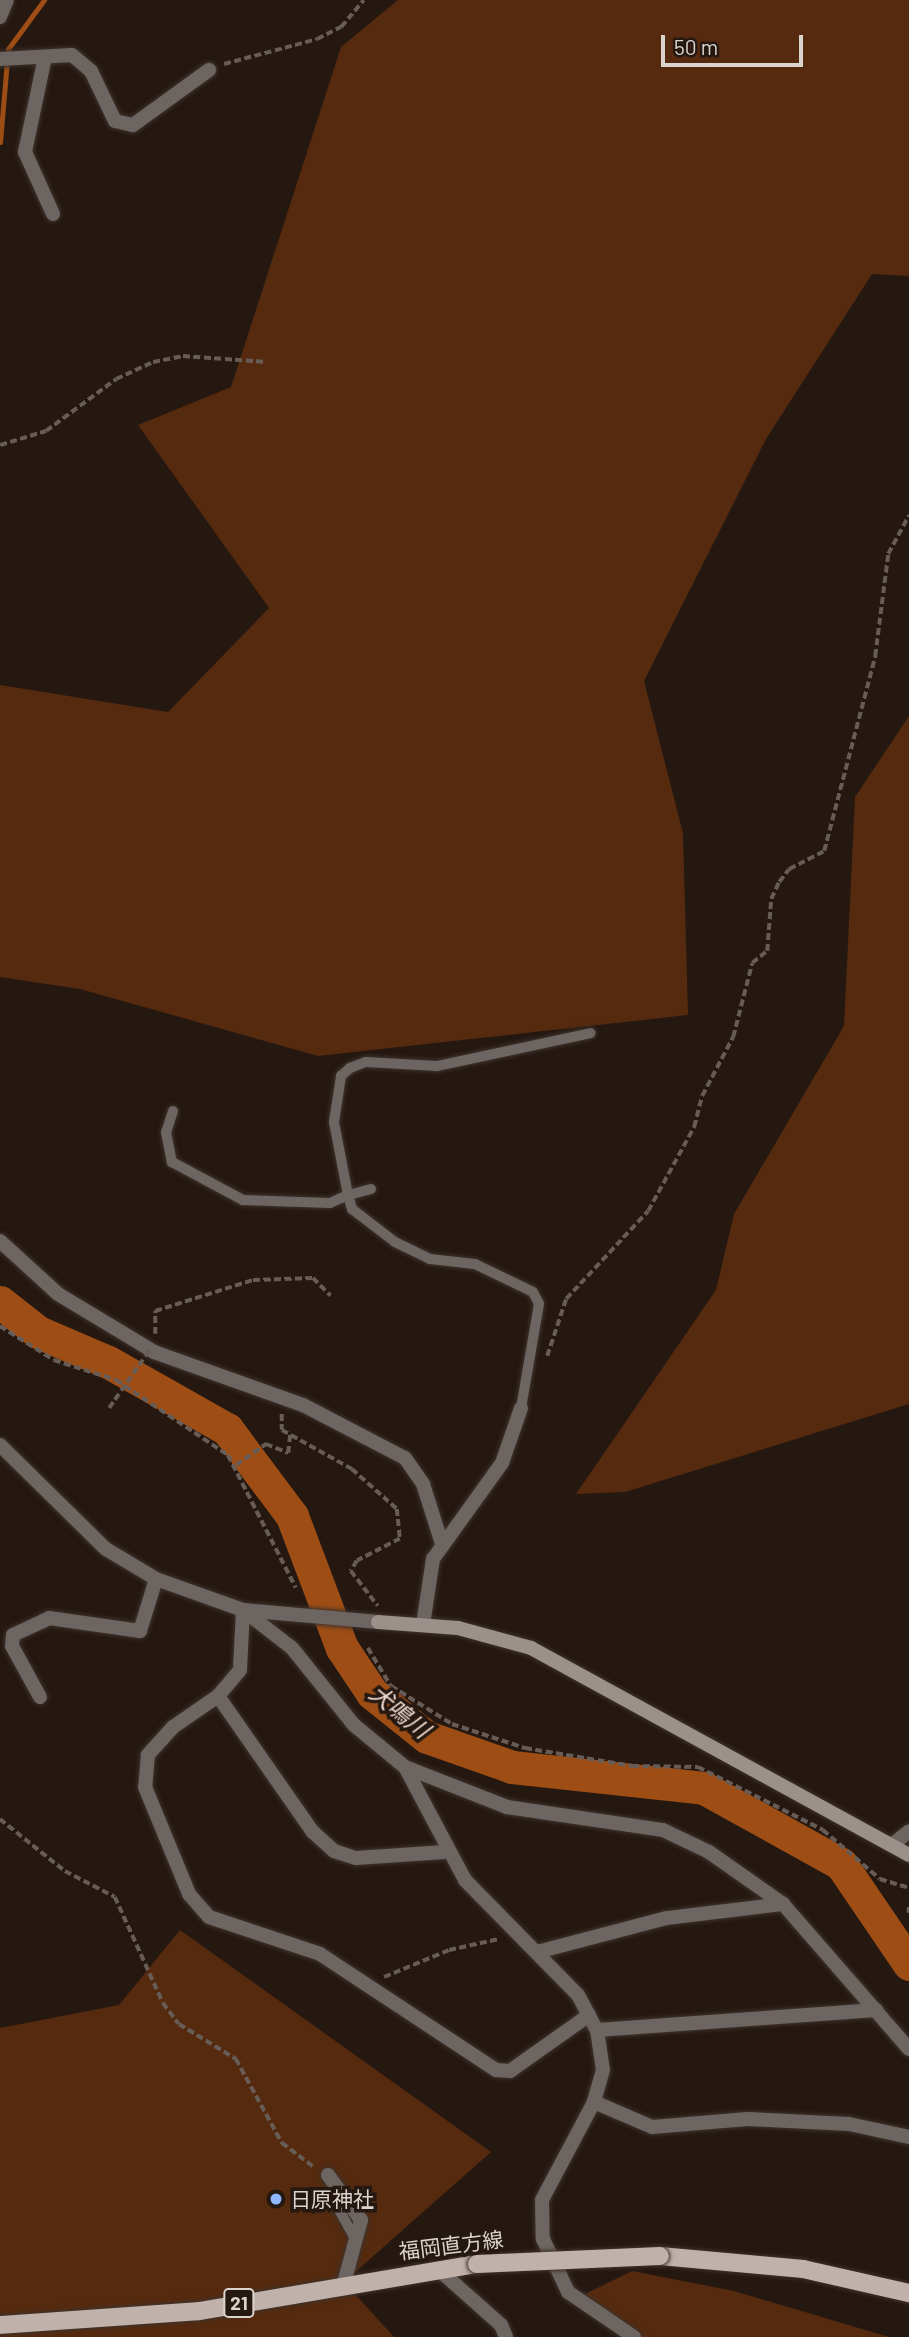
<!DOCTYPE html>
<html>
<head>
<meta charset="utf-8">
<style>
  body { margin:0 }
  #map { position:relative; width:909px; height:2337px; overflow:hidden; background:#241811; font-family:Barlow,"Noto Sans JP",sans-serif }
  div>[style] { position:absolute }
  .green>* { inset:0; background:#562a0e }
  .stream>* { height:5px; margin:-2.5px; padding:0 2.5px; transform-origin:2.5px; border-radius:2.5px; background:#9e4d14 }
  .river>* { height:33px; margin:-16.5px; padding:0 16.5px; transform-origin:16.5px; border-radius:16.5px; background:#9e4d14 }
  .path>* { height:3.5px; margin-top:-1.75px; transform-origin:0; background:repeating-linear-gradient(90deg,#675d56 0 7px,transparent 0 10.5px) }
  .roads { filter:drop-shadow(0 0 2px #3e322b) drop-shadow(0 0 2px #3e322b) }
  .lane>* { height:10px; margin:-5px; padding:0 5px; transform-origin:5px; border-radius:5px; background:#6c6562 }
  .street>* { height:14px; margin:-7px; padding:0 7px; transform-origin:7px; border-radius:7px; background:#6c6562 }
  .secondary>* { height:14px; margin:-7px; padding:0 7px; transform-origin:7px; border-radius:7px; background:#9b908a }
  .primary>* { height:18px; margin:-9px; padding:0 9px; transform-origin:9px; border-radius:9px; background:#c0b2aa }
  .path-bridge>* { height:3.5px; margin-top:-1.75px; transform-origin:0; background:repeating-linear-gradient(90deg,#675d56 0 7px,transparent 0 10.5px) }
  .bridges { filter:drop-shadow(0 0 2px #3e322b) drop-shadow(0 0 2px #3e322b) }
  .primary-bridge>* { height:18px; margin:-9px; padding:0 9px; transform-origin:9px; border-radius:9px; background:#c0b2aa }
  .dots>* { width:19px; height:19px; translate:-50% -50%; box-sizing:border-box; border:4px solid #241811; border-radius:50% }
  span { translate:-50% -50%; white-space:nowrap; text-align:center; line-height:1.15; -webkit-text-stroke:7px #241811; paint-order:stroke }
  .shield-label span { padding:2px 5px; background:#241811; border:2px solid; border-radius:5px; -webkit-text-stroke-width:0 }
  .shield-label { font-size:19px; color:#dbd3ce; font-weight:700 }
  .poi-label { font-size:21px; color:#dbd3ce }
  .left { translate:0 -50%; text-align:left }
  .street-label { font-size:21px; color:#dbd3ce }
  .water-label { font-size:23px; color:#f1d9cd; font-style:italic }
  .scale { position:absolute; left:661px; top:35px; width:142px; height:32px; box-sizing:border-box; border:4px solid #dbd3ce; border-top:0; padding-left:9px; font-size:21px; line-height:24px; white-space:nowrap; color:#dbd3ce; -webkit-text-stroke:5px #241811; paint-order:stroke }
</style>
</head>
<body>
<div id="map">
  <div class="green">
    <div style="clip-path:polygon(398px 0,909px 0,909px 276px,872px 274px,766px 439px,644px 681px,683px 833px,688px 1015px,318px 1056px,80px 989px,0 977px,0 685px,168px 712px,269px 608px,138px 425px,231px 387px,341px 47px)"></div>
    <div style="clip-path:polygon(909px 716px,909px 1404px,625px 1492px,576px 1494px,716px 1290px,734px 1214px,844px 1026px,855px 797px)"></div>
    <div style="clip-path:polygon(180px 1930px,491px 2152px,344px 2282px,394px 2337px,0 2337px,0 2028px,119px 2005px)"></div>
    <div style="clip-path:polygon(632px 2271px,734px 2291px,889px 2337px,622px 2337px,583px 2295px)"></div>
  </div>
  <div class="stream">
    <div style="left:0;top:142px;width:93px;rotate:-85.1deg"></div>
    <div style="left:8px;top:49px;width:61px;rotate:-53.7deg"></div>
  </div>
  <div class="river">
    <div style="left:0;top:1302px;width:48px;rotate:38.3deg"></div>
    <div style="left:38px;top:1332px;width:76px;rotate:23.2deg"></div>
    <div style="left:108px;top:1362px;width:137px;rotate:29.4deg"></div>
    <div style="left:227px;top:1429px;width:109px;rotate:53.2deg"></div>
    <div style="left:292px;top:1516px;width:141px;rotate:69.3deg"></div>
    <div style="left:342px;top:1648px;width:54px;rotate:56.3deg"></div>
    <div style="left:372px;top:1693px;width:70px;rotate:38.7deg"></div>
    <div style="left:427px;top:1737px;width:90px;rotate:19.4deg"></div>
    <div style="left:512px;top:1767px;width:193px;rotate:6.2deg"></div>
    <div style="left:704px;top:1788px;width:157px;rotate:29deg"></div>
    <div style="left:841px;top:1864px;width:121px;rotate:55.8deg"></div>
  </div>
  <div class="path">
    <div style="left:224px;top:64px;width:96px;rotate:-15deg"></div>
    <div style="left:317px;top:39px;width:27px;rotate:-27deg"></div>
    <div style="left:341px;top:27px;width:35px;rotate:-50deg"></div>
    <div style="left:0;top:445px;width:48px;rotate:-16.9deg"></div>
    <div style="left:46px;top:431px;width:87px;rotate:-36.6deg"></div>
    <div style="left:116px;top:379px;width:41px;rotate:-24.7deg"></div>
    <div style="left:153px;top:362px;width:31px;rotate:-11deg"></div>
    <div style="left:183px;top:356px;width:83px;rotate:4.1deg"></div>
    <div style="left:0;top:1326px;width:64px;rotate:32.2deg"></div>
    <div style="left:54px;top:1360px;width:65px;rotate:17.9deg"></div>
    <div style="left:116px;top:1380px;width:135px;rotate:33.8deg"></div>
    <div style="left:228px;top:1455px;width:149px;rotate:62.9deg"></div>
    <div style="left:155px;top:1334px;width:23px;rotate:-90deg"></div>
    <div style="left:155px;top:1311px;width:103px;rotate:-17.6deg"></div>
    <div style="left:253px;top:1280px;width:60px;rotate:-1.9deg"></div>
    <div style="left:313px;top:1278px;width:25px;rotate:45deg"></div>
    <div style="left:547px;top:1356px;width:60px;rotate:-71.6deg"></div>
    <div style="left:566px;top:1299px;width:120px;rotate:-47deg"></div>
    <div style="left:648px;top:1211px;width:96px;rotate:-61.3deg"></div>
    <div style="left:694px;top:1127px;width:32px;rotate:-76deg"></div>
    <div style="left:702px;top:1096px;width:67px;rotate:-62.3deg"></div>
    <div style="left:733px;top:1037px;width:76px;rotate:-75.6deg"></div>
    <div style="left:752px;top:963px;width:19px;rotate:-39deg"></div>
    <div style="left:767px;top:951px;width:52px;rotate:-85.6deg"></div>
    <div style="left:771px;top:899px;width:19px;rotate:-65deg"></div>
    <div style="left:779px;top:882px;width:16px;rotate:-52deg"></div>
    <div style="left:789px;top:869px;width:39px;rotate:-27deg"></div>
    <div style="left:824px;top:851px;width:202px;rotate:-75.3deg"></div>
    <div style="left:875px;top:656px;width:103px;rotate:-82.7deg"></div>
    <div style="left:888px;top:554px;width:44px;rotate:-61.7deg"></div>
    <div style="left:282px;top:1414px;width:16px;rotate:90deg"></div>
    <div style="left:282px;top:1430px;width:80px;rotate:29.1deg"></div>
    <div style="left:352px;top:1469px;width:60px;rotate:41.6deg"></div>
    <div style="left:397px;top:1509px;width:30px;rotate:84deg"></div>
    <div style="left:400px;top:1539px;width:48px;rotate:152.9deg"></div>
    <div style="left:357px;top:1561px;width:12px;rotate:121deg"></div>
    <div style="left:351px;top:1571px;width:44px;rotate:52.4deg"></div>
    <div style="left:236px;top:1465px;width:37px;rotate:-35deg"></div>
    <div style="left:266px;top:1444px;width:24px;rotate:22deg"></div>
    <div style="left:288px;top:1453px;width:19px;rotate:-84deg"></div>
    <div style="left:368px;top:1648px;width:44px;rotate:58.8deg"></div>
    <div style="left:391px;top:1686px;width:72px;rotate:31.9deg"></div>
    <div style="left:452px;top:1724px;width:77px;rotate:18.2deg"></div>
    <div style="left:525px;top:1748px;width:109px;rotate:9.5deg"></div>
    <div style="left:632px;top:1766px;width:66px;rotate:0.9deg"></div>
    <div style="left:698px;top:1767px;width:140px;rotate:26.7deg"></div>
    <div style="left:823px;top:1830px;width:75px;rotate:40.7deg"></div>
    <div style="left:880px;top:1879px;width:30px;rotate:17deg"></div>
    <div style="left:0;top:1819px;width:83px;rotate:38.7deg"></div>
    <div style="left:65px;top:1871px;width:56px;rotate:27.5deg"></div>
    <div style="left:115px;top:1897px;width:116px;rotate:65.6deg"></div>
    <div style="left:163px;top:2003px;width:26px;rotate:53deg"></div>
    <div style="left:179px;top:2024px;width:67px;rotate:31.6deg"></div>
    <div style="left:236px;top:2059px;width:96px;rotate:61.3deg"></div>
    <div style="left:282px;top:2143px;width:40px;rotate:37deg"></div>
    <div style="left:909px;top:1907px;width:6px;rotate:90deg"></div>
    <div style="left:384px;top:1977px;width:70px;rotate:-22.6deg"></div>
    <div style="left:449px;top:1950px;width:51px;rotate:-12.4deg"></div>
  </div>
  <div class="roads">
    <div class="lane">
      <div style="left:173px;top:1111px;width:22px;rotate:108deg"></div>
      <div style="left:166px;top:1132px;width:31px;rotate:79deg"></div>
      <div style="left:172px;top:1162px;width:81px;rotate:28.2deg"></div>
      <div style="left:243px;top:1200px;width:87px;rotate:2deg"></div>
      <div style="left:330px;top:1203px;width:20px;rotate:-24deg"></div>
      <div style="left:348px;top:1195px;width:74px;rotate:-100.9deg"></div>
      <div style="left:334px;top:1122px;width:47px;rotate:-81.3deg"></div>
      <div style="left:341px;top:1076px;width:12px;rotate:-42deg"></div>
      <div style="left:350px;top:1068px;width:17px;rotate:-21deg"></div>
      <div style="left:366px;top:1062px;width:71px;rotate:3.2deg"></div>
      <div style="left:437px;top:1066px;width:157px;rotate:-12.1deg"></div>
      <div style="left:371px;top:1189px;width:24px;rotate:165deg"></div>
      <div style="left:348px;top:1195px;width:15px;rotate:74deg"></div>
      <div style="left:352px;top:1209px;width:54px;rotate:37.5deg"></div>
      <div style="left:395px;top:1242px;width:39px;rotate:26deg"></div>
      <div style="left:430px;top:1259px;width:45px;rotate:6.3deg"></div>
      <div style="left:475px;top:1264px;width:64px;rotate:25.8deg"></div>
      <div style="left:533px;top:1292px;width:13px;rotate:63deg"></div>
      <div style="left:539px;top:1304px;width:106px;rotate:99.8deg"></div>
      <div style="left:299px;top:2201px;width:22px;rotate:-5deg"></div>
      <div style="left:321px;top:2199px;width:19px;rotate:28deg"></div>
      <div style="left:338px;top:2208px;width:37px;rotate:61deg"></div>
    </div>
    <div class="street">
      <div style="left:0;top:17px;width:18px;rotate:-68deg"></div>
      <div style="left:45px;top:57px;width:97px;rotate:101.9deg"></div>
      <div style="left:25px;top:152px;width:68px;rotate:65.7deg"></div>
      <div style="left:0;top:59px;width:72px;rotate:-3.2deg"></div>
      <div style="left:72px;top:55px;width:25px;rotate:40deg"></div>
      <div style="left:91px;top:71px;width:55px;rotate:64.4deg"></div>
      <div style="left:115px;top:121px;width:18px;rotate:13deg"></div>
      <div style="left:133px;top:125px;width:94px;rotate:-35.9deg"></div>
      <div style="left:0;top:1241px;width:79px;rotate:42.4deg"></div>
      <div style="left:58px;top:1294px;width:112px;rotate:31.1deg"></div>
      <div style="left:154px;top:1352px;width:158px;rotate:19.6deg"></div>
      <div style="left:303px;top:1405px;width:115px;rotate:27.5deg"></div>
      <div style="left:405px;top:1458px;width:32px;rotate:55deg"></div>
      <div style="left:423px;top:1484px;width:63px;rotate:72.4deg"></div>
      <div style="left:0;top:1445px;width:148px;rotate:44.5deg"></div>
      <div style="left:106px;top:1549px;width:58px;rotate:31deg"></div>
      <div style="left:156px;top:1579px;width:92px;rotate:19.6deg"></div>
      <div style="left:243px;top:1610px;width:136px;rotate:5.1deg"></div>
      <div style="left:243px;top:1610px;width:62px;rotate:37.8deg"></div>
      <div style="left:292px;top:1648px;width:99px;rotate:51.2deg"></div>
      <div style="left:354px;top:1725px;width:66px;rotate:39.5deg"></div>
      <div style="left:405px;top:1767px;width:110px;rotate:21.4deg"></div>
      <div style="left:507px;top:1807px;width:158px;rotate:8.4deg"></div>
      <div style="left:663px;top:1830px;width:51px;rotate:25.6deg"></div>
      <div style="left:709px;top:1852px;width:90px;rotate:35.1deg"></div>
      <div style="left:783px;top:1904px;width:192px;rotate:49deg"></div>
      <div style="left:243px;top:1610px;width:60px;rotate:92.9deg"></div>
      <div style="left:240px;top:1670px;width:34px;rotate:130deg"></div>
      <div style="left:218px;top:1696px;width:166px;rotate:55.1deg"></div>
      <div style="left:313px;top:1832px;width:28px;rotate:42deg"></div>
      <div style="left:334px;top:1851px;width:23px;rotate:18deg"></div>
      <div style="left:356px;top:1858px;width:89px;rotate:-3.9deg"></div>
      <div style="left:423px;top:1625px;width:67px;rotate:-81.4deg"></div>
      <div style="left:433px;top:1559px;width:118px;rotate:-54.3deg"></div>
      <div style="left:502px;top:1463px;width:58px;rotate:-70.9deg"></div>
      <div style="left:218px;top:1696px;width:55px;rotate:145.4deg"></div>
      <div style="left:173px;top:1727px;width:38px;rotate:132deg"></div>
      <div style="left:148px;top:1755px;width:32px;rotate:95deg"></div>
      <div style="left:145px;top:1787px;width:116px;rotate:67.6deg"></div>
      <div style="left:189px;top:1894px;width:30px;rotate:49deg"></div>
      <div style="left:209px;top:1917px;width:117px;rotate:18.4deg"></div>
      <div style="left:320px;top:1954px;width:211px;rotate:33.4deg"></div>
      <div style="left:496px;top:2070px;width:14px;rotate:4deg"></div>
      <div style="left:510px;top:2071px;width:97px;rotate:-35.3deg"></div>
      <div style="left:40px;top:1697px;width:58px;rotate:-118.8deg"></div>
      <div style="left:12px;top:1646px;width:11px;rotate:-85deg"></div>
      <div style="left:13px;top:1635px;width:40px;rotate:-25deg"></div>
      <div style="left:49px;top:1618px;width:92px;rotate:8.1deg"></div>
      <div style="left:140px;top:1631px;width:54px;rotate:-72.9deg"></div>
      <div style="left:405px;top:1767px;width:128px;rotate:62deg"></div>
      <div style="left:465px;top:1880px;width:161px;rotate:45.5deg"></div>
      <div style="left:578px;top:1995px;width:40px;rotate:62deg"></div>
      <div style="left:597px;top:2030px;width:40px;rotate:81.5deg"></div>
      <div style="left:603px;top:2070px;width:33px;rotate:106deg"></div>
      <div style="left:594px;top:2102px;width:111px;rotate:118deg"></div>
      <div style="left:542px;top:2200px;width:39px;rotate:89deg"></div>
      <div style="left:543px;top:2239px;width:59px;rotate:64.7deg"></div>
      <div style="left:568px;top:2292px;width:80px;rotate:34.3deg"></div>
      <div style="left:892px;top:1845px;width:22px;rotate:-39deg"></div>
      <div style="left:537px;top:1952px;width:134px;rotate:-14.7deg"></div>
      <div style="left:667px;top:1918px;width:117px;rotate:-6.9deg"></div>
      <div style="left:597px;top:2030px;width:280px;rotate:-4.1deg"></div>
      <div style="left:594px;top:2102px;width:63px;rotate:23.3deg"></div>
      <div style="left:652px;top:2127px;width:96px;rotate:-4.8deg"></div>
      <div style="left:748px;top:2119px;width:101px;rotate:2.8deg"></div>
      <div style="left:849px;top:2124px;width:61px;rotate:12.2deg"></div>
      <div style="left:328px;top:2175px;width:56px;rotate:53.7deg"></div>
      <div style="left:361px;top:2220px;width:65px;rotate:105.1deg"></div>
      <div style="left:438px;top:2269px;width:84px;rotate:41.6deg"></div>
      <div style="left:501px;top:2325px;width:13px;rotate:67deg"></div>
    </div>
    <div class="secondary">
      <div style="left:378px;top:1622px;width:80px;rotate:4.3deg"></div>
      <div style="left:458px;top:1628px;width:76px;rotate:15.3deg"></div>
      <div style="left:531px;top:1648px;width:431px;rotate:28.7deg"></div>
    </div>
    <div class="primary">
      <div style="left:660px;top:2256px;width:144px;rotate:5.2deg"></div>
      <div style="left:803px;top:2269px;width:109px;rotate:12.8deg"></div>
      <div style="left:0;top:2325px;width:199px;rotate:-4deg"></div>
      <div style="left:199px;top:2311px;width:282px;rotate:-9.6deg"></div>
    </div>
  </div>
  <div class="path-bridge">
    <div style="left:109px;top:1408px;width:72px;rotate:-55.2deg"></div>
  </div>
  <div class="bridges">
    <div class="primary-bridge">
      <div style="left:477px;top:2264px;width:183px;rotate:-2.5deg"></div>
    </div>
  </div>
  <div class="dots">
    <div style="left:276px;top:2199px;background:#8fb8fd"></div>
  </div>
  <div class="shield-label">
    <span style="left:239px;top:2303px">21</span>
  </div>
  <div class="poi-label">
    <span class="left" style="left:290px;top:2199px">日原神社</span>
  </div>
  <div class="street-label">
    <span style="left:451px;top:2245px;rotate:-7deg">福岡直方線</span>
  </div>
  <div class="water-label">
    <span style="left:400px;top:1711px;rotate:39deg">犬鳴川</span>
  </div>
  <div class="scale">50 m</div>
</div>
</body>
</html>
